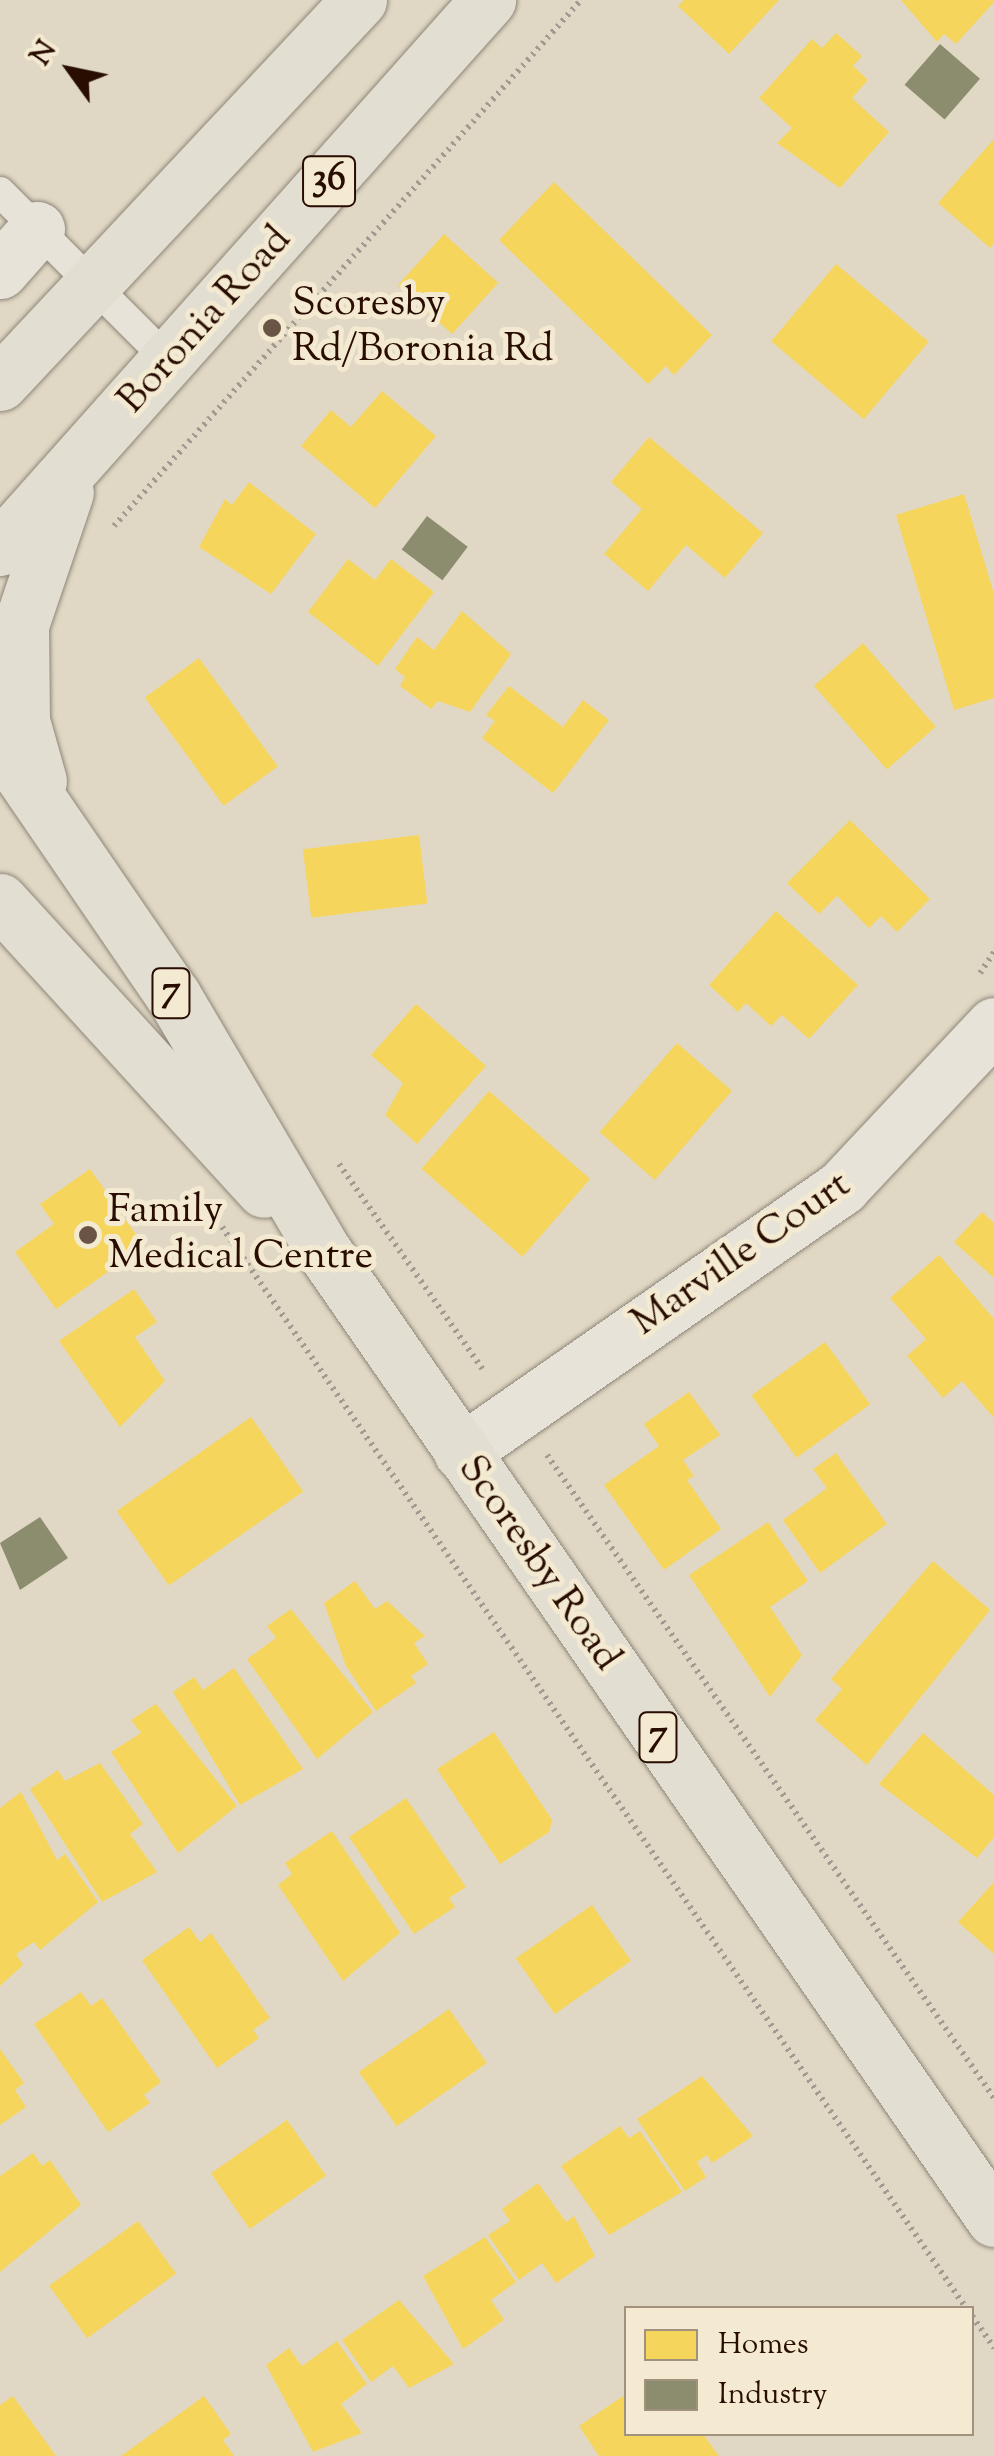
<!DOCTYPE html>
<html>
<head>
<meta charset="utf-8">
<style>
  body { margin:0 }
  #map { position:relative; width:994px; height:2456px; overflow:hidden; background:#e0d8c4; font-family:"Sorts Mill Goudy",serif }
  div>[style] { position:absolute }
  .homes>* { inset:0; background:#f6d55c; transform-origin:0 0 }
  .industry>* { inset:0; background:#8c8c6e; transform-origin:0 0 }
  .path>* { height:6px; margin-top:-3px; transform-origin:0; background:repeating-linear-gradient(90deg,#a19b92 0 2.5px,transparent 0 7.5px) }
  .roads { filter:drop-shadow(0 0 2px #8f8679) drop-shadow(0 0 2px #8f8679) }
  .service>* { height:30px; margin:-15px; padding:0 15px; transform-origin:15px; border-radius:15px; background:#e7e3d8 }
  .minor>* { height:55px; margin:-27.5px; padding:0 27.5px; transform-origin:27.5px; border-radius:27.5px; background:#e7e3d8 }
  .primary>* { height:55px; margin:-27.5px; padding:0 27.5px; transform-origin:27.5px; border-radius:27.5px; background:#e3ded2 }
  .dots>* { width:28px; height:28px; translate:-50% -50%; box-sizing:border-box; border:5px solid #f3ead1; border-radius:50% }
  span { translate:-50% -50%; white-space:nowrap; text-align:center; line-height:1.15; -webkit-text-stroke:10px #f3ead1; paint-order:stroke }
  .shield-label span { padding:2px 8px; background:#f3ead1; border:2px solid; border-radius:8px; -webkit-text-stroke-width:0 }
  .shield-label { font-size:38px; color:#290d00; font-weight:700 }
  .poi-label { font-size:40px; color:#290d00 }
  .left { translate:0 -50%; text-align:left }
  .street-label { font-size:40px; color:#290d00 }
  .legend { position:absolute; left:624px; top:2306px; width:350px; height:130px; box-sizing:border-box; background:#f3ead1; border:2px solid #a2927d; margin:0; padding:12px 18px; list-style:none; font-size:30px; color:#290d00 }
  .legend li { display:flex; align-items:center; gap:20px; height:50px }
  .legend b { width:50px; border:2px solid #a2927d }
  .north { position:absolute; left:20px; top:20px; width:100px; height:100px; -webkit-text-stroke:8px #f3ead1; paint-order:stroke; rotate:303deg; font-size:28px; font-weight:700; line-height:40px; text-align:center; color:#290d00 }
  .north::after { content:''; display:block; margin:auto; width:35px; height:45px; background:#290d00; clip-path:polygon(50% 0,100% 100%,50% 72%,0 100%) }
</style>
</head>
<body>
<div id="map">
  <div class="homes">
    <div style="clip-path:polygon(684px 0,779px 0,729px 54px,678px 6px)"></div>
    <div style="clip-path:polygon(901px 0,994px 0,994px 2px,956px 44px,944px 34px,937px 42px)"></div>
    <div style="clip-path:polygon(836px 33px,862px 56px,853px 66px,868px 80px,852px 98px,889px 132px,840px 188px,777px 143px,792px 128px,759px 98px,812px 39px,822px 48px)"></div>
    <div style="clip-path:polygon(994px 139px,994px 243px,990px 248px,938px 203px)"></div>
    <div style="clip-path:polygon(554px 182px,712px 335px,674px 375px,666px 366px,648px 384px,499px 240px)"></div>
    <div style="left:444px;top:234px;width:73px;height:69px;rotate:42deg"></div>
    <div style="left:836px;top:264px;width:121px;height:101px;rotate:40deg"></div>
    <div style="clip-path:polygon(382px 391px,436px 436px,375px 508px,301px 446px,331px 410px,351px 427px)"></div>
    <div style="clip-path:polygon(649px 437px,763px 533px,725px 578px,686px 545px,648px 591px,604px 554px,642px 509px,611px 482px)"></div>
    <div style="clip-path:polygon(249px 482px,316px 534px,271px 594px,199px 547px,225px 499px,232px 505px)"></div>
    <div style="clip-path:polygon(964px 494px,994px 594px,994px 698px,954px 710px,896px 515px)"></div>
    <div style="clip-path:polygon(348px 559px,375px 580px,391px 559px,434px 592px,378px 666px,308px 612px)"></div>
    <div style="clip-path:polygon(462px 611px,511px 654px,470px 712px,438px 701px,431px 709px,400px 686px,405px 677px,395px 669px,417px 637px,434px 650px)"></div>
    <div style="left:863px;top:643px;width:111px;height:65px;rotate:49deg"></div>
    <div style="left:199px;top:658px;width:134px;height:67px;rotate:54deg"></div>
    <div style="clip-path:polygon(509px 686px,563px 727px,583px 700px,609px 720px,553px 793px,482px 738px,495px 721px,486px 715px)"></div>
    <div style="clip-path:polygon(850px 820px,930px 899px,897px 932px,881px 916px,869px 928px,837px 896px,819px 914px,787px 883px)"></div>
    <div style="left:419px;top:835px;width:69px;height:117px;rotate:83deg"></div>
    <div style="clip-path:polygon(776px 911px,858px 985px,809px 1039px,782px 1015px,771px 1026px,746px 1003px,738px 1012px,709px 985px)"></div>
    <div style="clip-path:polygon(416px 1004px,486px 1066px,417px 1144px,385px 1115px,403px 1083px,371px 1055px)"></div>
    <div style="left:677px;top:1043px;width:73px;height:118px;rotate:41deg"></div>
    <div style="left:489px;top:1091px;width:134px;height:103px;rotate:41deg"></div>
    <div style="clip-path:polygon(90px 1169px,144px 1246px,56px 1309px,15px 1252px,54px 1224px,40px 1204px)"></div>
    <div style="clip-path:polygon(982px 1212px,994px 1223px,994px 1278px,954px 1242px)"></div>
    <div style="clip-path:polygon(939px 1255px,994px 1319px,994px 1418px,962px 1381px,943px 1398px,907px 1356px,926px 1339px,890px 1298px)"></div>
    <div style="clip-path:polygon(134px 1289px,157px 1322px,135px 1337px,165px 1381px,120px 1427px,59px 1341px)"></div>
    <div style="left:825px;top:1342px;width:77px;height:91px;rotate:54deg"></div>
    <div style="clip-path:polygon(689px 1392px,720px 1435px,683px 1460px,694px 1476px,687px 1480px,721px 1529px,664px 1570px,604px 1485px,659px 1446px,644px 1424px)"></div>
    <div style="left:251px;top:1417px;width:91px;height:164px;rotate:55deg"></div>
    <div style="clip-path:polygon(836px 1453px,887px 1524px,820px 1573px,783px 1520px,827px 1488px,813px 1469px)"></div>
    <div style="clip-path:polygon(768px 1522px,808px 1581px,770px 1607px,802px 1655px,770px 1697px,689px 1575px)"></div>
    <div style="clip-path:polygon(933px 1561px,990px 1610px,867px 1765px,815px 1720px,842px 1689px,831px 1679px)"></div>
    <div style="clip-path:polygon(355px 1581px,375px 1609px,387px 1601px,425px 1636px,414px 1643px,428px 1664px,411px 1676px,416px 1683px,376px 1711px,346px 1666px,324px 1603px)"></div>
    <div style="clip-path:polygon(291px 1609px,373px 1712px,317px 1759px,247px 1659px,276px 1638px,267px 1626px)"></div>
    <div style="clip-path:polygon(234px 1668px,303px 1769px,240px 1805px,173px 1692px,194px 1677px,203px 1690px)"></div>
    <div style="clip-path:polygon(156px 1704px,237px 1806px,178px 1853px,111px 1752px,141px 1733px,131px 1720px)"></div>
    <div style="clip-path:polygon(494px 1732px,552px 1820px,549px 1832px,500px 1864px,437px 1769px)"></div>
    <div style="clip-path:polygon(923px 1733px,994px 1795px,994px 1837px,977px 1858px,879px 1784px)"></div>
    <div style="clip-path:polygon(100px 1763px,143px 1824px,130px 1834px,157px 1872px,102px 1902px,30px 1789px,58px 1770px,65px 1781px)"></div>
    <div style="clip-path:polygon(21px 1792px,57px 1860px,65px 1854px,98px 1902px,40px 1950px,34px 1942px,16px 1954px,23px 1965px,0 1986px,0 1808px)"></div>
    <div style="clip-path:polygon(406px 1798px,466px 1887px,449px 1898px,455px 1907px,414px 1934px,349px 1837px)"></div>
    <div style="clip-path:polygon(332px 1831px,400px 1933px,343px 1981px,278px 1885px,292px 1874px,285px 1863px)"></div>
    <div style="clip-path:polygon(994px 1882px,994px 1954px,958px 1922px)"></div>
    <div style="left:592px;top:1905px;width:68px;height:93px;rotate:55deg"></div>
    <div style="clip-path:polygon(189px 1927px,200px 1942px,211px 1933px,270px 2018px,253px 2030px,259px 2038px,217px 2068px,142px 1960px)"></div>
    <div style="clip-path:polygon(81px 1992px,91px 2006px,102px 1998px,161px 2082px,144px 2095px,150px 2103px,108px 2132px,34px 2024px)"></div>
    <div style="left:449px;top:2009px;width:66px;height:110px;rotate:55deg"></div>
    <div style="clip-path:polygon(0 2049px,24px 2083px,15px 2090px,26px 2107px,0 2125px)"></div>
    <div style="clip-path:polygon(702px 2076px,753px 2136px,712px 2163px,707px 2155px,697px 2162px,706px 2177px,685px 2191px,637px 2119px)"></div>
    <div style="left:287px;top:2120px;width:68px;height:93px;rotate:55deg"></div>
    <div style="clip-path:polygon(620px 2126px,629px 2138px,640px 2131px,682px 2192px,609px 2235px,561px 2166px)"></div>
    <div style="clip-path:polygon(33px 2153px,42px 2166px,50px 2160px,81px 2205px,0 2272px,0 2176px)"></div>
    <div style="clip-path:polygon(538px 2183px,566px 2222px,574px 2216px,595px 2256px,556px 2283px,542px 2263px,519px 2280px,488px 2235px,510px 2221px,502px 2209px)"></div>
    <div style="left:138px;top:2221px;width:65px;height:110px;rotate:54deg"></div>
    <div style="clip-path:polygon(485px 2237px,516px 2282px,491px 2300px,504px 2320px,463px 2349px,423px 2276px)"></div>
    <div style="clip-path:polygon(399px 2300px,454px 2364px,409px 2388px,393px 2366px,371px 2382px,342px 2340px)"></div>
    <div style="clip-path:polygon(337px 2341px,367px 2384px,341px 2404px,362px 2433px,313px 2452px,266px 2365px,289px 2348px,302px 2366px)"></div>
    <div style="clip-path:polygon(626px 2394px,626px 2434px,703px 2434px,719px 2456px,599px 2456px,579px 2426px)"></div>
    <div style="clip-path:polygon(13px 2396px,56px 2456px,0 2456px,0 2405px)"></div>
    <div style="clip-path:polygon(204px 2396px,231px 2434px,223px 2440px,234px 2456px,121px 2456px)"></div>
  </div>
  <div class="industry">
    <div style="left:940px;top:44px;width:53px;height:54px;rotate:41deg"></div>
    <div style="left:427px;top:516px;width:51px;height:42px;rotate:37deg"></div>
    <div style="clip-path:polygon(40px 1517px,68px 1558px,20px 1590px,0 1543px)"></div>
  </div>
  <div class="path">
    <div style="left:114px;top:526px;width:703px;rotate:-48.4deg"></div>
    <div style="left:980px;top:973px;width:25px;rotate:-56deg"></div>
    <div style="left:339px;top:1164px;width:253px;rotate:55deg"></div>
    <div style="left:222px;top:1227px;width:1312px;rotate:55.46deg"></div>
    <div style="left:547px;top:1455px;width:783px;rotate:55.19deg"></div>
    <div style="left:972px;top:2316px;width:39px;rotate:55deg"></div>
  </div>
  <div class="roads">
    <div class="service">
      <div style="left:0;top:192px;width:240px;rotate:45deg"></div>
    </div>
    <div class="minor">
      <div style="left:0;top:271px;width:56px;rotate:-48.6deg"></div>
      <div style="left:461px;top:1452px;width:464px;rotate:-34.8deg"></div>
      <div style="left:842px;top:1187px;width:222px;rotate:-46.8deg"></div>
    </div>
    <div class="primary">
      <div style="left:0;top:383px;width:525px;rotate:-46.85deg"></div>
      <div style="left:0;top:548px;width:734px;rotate:-48.31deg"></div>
      <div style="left:0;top:743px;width:308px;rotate:55.6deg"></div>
      <div style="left:174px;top:997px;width:297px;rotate:59.5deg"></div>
      <div style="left:325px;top:1253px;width:1175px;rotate:55.3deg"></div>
      <div style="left:39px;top:781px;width:62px;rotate:-105.8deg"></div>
      <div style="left:22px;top:721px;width:96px;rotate:-90.6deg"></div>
      <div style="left:21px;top:625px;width:140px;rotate:-71.3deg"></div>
      <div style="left:0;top:901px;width:391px;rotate:47.6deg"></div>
    </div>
  </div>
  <div class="dots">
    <div style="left:272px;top:328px;background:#695445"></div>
    <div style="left:88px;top:1235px;background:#695445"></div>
  </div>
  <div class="shield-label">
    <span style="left:329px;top:181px">36</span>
    <span style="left:171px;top:993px">7</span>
    <span style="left:658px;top:1737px">7</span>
  </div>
  <div class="poi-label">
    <span class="left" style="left:292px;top:328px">Scoresby<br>Rd/Boronia Rd</span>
    <span class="left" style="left:108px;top:1235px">Family<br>Medical Centre</span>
  </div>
  <div class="street-label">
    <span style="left:206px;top:321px;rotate:-48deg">Boronia Road</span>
    <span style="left:742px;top:1255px;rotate:-35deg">Marville Court</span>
    <span style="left:538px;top:1564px;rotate:55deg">Scoresby Road</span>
  </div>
  <ul class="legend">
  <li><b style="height:28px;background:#f6d55c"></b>Homes</li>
  <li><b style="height:28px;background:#8c8c6e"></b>Industry</li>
  </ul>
  <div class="north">N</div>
</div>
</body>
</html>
